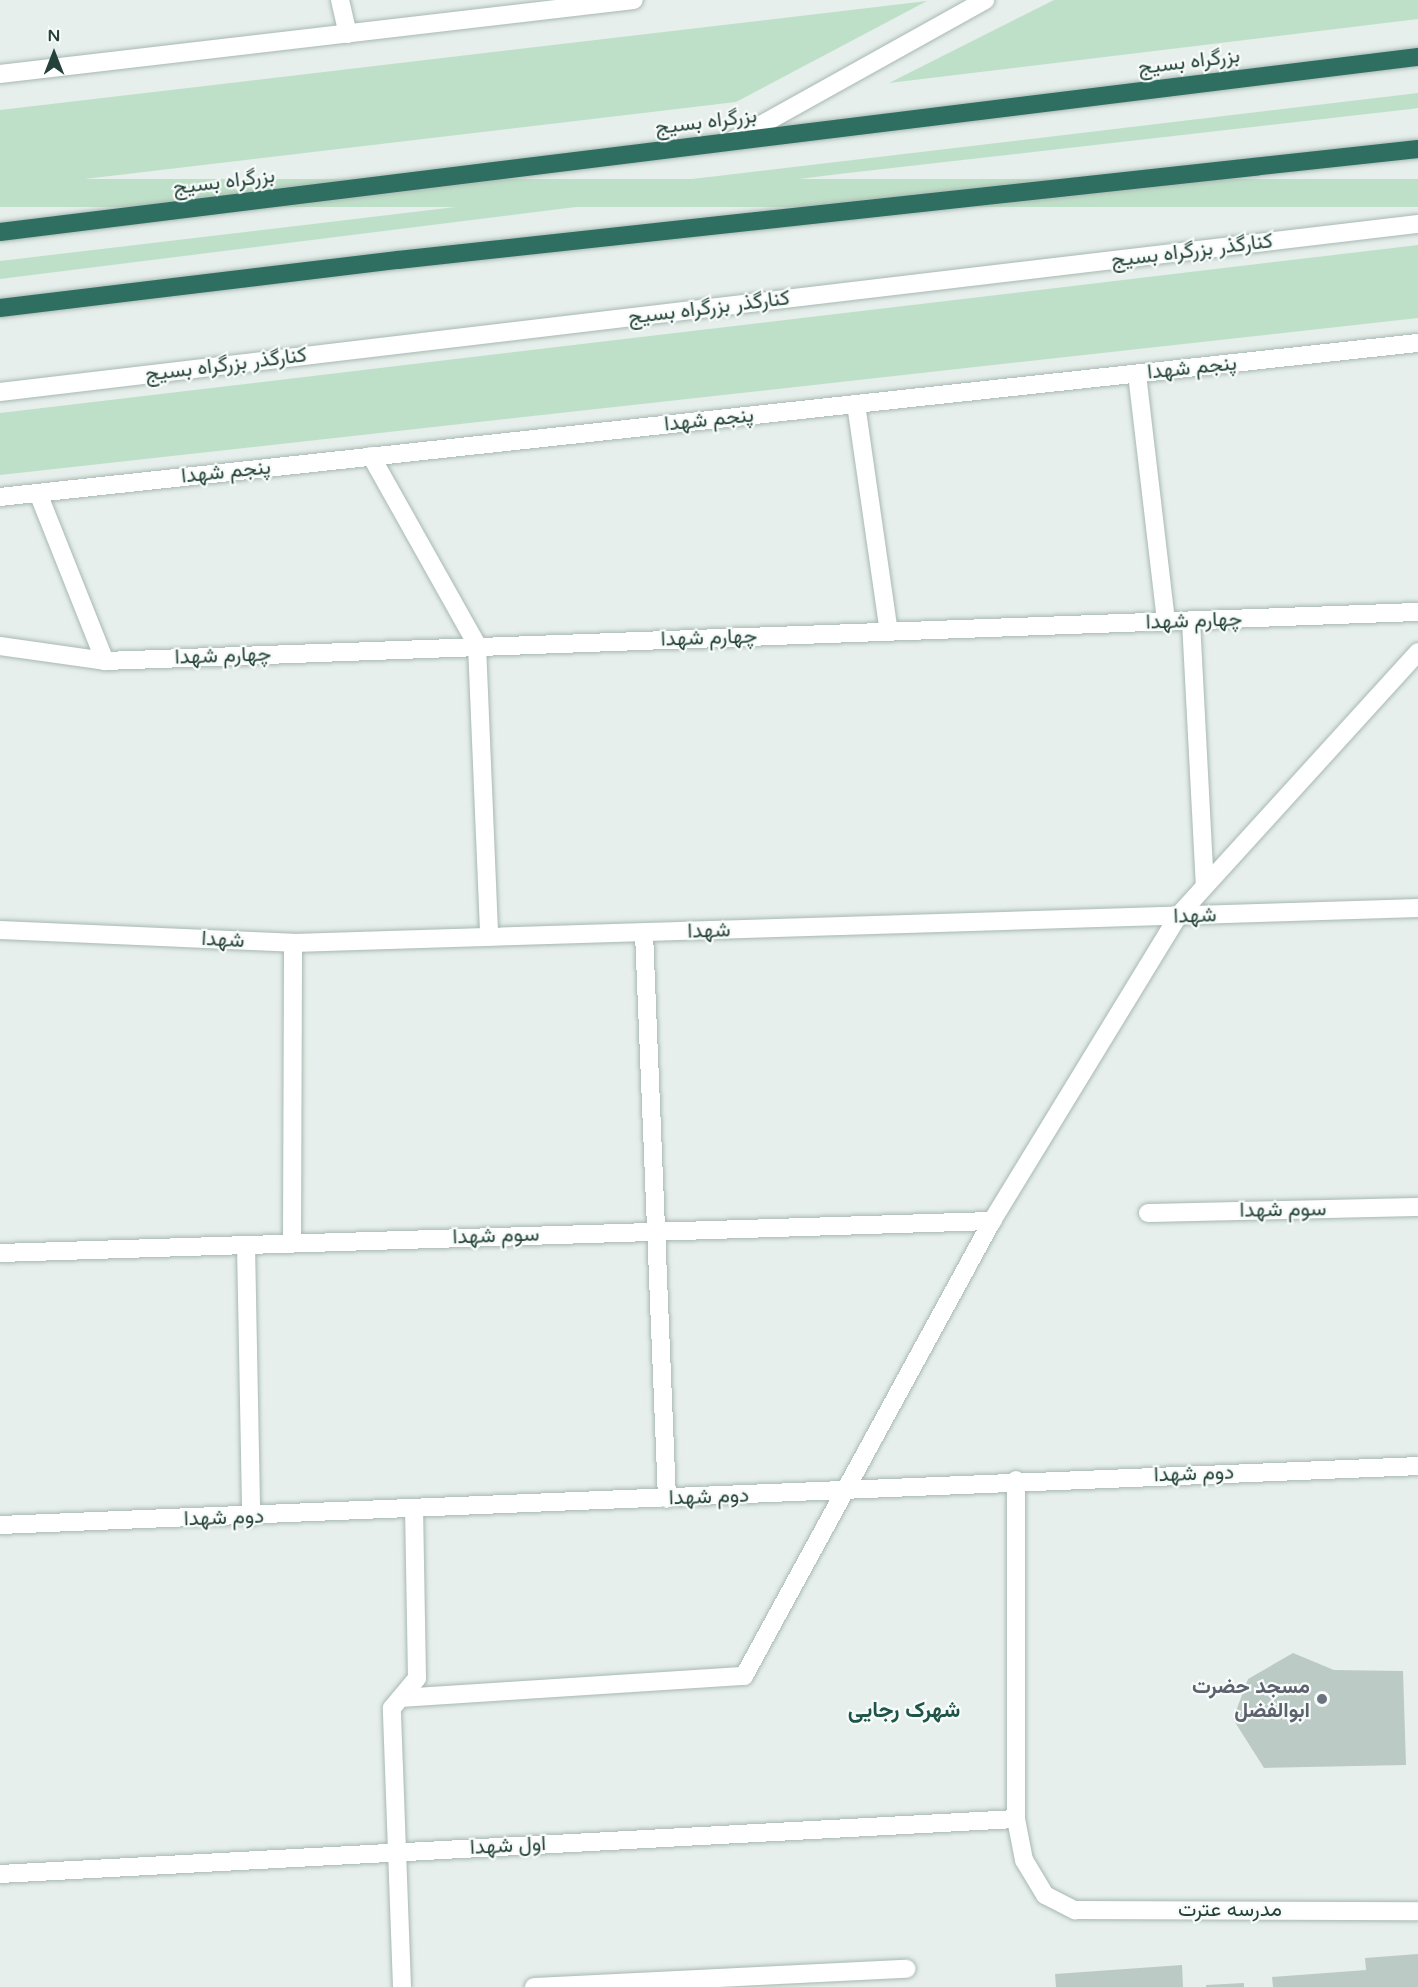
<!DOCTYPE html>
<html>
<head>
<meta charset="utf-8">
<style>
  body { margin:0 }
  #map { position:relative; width:1418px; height:1987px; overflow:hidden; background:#e6efeb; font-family:"Varela Round",Vazirmatn,sans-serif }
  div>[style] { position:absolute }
  .green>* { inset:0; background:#bfe0c8; transform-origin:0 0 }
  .building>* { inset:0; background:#bbcac4 }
  .roads { filter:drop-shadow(0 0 2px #a8b8b2) drop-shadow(0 0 2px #a8b8b2) }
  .minor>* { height:18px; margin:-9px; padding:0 9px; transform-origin:9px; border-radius:9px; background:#fff }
  .highway>* { height:18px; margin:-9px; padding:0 9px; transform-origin:9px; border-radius:9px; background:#2f6f62 }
  .dots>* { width:16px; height:16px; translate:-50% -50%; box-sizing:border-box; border:3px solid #f7fbf9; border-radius:50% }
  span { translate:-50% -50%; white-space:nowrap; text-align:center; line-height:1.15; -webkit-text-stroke:4.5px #f7fbf9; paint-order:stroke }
  .street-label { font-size:21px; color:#24423a }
  .worship-label { font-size:21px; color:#5b616d; font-weight:700 }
  .right { translate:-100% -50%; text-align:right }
  .neighbourhood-label { font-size:22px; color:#1f5548; font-weight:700 }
  .north { position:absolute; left:24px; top:24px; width:60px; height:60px; -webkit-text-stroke:4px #f7fbf9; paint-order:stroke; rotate:0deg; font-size:16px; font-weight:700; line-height:24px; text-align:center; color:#24423a }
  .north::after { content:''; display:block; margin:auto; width:21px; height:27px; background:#24423a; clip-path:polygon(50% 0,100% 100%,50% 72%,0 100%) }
</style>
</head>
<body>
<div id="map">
  <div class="green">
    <div style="clip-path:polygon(1054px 0,1418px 0,1418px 19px,889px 83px)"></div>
    <div style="clip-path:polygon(927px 1px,736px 102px,0 189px,0 110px)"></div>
    <div style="clip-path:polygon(1418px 93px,1418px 108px,1411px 109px,839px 174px,0 279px,0 261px)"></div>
    <div style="left:1418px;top:179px;width:28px;height:1428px;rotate:90deg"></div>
    <div style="clip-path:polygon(1418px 245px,1418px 318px,0 475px,0 413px)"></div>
  </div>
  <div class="building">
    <div style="clip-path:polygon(1293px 1653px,1334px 1670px,1403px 1671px,1406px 1765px,1264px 1768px,1233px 1719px,1248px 1679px)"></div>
    <div style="clip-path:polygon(1418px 1954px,1418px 1987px,1273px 1987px,1272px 1977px,1366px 1970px,1365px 1958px)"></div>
    <div style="clip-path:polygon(1182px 1965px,1183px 1987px,1056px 1987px,1055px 1974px)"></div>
    <div style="clip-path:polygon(1244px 1983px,1244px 1987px,1206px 1987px,1206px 1985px)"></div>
  </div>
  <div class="roads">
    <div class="minor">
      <div style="left:340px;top:0;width:35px;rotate:77deg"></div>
      <div style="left:0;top:74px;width:638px;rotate:-6.66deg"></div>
      <div style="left:732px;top:141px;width:290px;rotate:-29.1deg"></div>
      <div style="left:1137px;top:374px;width:250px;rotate:83.3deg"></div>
      <div style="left:0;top:392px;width:1428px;rotate:-6.76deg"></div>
      <div style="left:856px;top:404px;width:230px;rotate:81.8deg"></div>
      <div style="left:371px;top:456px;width:217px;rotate:60.7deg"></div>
      <div style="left:477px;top:645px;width:292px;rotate:87.6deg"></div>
      <div style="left:38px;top:493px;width:181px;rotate:68.3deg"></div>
      <div style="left:0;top:497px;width:1426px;rotate:-6.2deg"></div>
      <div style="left:1191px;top:621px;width:264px;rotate:87deg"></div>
      <div style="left:0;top:646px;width:106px;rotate:8.1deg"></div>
      <div style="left:105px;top:661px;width:1314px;rotate:-2.14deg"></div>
      <div style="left:0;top:930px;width:293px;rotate:2.5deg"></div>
      <div style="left:293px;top:943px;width:1126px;rotate:-1.78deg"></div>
      <div style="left:644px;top:933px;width:566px;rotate:87.67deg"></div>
      <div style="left:1148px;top:1213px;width:270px;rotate:-1.3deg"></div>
      <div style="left:292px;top:1243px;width:300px;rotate:-89.8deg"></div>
      <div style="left:246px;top:1245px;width:272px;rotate:88.9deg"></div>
      <div style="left:0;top:1253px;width:993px;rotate:-1.85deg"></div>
      <div style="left:1016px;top:1480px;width:339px;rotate:90deg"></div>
      <div style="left:1016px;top:1819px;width:42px;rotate:79deg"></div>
      <div style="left:1024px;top:1860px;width:41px;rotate:59deg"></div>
      <div style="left:1045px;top:1895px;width:34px;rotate:27deg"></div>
      <div style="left:1075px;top:1910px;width:343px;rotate:0.2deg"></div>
      <div style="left:0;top:1525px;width:1419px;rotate:-2.38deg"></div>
      <div style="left:401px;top:1698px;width:344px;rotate:-3.7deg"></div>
      <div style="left:744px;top:1676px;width:518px;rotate:-61.41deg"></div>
      <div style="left:992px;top:1221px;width:357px;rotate:-58.6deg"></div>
      <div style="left:1178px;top:916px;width:357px;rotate:-47.7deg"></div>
      <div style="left:0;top:1874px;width:1017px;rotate:-3.1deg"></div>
      <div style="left:402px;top:1987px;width:279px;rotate:-92.1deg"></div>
      <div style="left:392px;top:1708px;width:39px;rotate:-50deg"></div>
      <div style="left:417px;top:1678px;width:168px;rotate:-91deg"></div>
      <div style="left:534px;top:1987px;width:373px;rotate:-2.8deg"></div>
    </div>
    <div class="highway">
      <div style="left:0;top:232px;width:1429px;rotate:-7.04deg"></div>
      <div style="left:0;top:308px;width:401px;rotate:-6.9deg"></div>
      <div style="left:398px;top:260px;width:1026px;rotate:-6.21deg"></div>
    </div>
  </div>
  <div class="dots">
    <div style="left:1322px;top:1699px;background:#6b7280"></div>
  </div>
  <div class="street-label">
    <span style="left:1189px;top:62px;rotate:-7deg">بزرگراه بسیج</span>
    <span style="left:706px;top:122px;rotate:-7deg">بزرگراه بسیج</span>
    <span style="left:224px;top:182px;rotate:-7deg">بزرگراه بسیج</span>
    <span style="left:1192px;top:251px;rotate:-7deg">کنارگذر بزرگراه بسیج</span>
    <span style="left:709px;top:308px;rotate:-7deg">کنارگذر بزرگراه بسیج</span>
    <span style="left:226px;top:365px;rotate:-7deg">کنارگذر بزرگراه بسیج</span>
    <span style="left:1192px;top:368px;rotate:-6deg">پنجم شهدا</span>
    <span style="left:709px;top:420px;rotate:-6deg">پنجم شهدا</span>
    <span style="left:226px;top:472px;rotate:-6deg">پنجم شهدا</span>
    <span style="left:1194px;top:621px;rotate:-2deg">چهارم شهدا</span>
    <span style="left:709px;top:638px;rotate:-2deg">چهارم شهدا</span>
    <span style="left:223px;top:656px;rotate:-2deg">چهارم شهدا</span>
    <span style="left:1195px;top:916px;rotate:-2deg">شهدا</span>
    <span style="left:709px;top:931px;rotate:-2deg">شهدا</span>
    <span style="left:223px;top:940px;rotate:3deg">شهدا</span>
    <span style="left:1283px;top:1210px;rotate:-1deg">سوم شهدا</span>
    <span style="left:496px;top:1236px;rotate:-2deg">سوم شهدا</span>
    <span style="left:1194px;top:1474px;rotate:-2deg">دوم شهدا</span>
    <span style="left:709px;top:1497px;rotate:-2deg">دوم شهدا</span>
    <span style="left:224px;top:1518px;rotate:-2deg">دوم شهدا</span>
    <span style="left:508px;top:1846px;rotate:-3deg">اول شهدا</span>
    <span style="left:1230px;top:1910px">مدرسه عترت</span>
  </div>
  <div class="worship-label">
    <span class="right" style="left:1310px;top:1699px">مسجد حضرت<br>ابوالفضل</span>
  </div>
  <div class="neighbourhood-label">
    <span style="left:904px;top:1711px">شهرک رجایی</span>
  </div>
  <div class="north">N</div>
</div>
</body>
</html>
